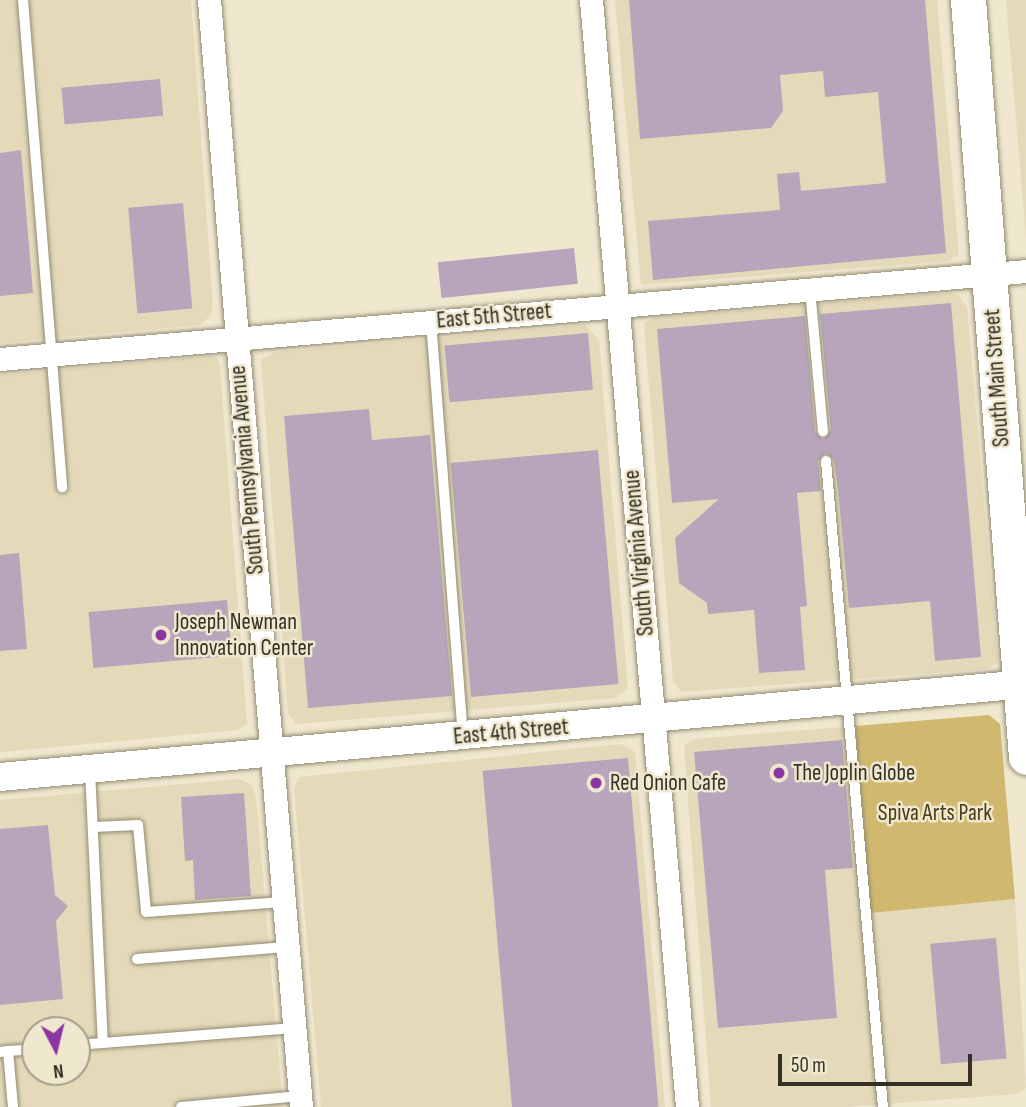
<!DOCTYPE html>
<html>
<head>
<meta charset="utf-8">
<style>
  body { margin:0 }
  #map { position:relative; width:1026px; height:1107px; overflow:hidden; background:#efe7ce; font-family:"Sofia Sans Condensed",sans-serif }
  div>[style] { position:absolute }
  .built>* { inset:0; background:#e4daba }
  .green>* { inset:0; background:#d0b96f }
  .building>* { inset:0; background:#b7a6bb; transform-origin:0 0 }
  .roads { filter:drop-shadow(0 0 2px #928b74) drop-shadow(0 0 2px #928b74) }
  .service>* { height:10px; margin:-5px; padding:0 5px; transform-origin:5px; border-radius:5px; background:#fff }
  .minor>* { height:23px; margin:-11.5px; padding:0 11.5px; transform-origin:11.5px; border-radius:11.5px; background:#fff }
  .tertiary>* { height:28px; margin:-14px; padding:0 14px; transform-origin:14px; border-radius:14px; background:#fff }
  .primary>* { height:35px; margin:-17.5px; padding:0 17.5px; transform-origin:17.5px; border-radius:17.5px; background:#fff }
  .dots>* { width:19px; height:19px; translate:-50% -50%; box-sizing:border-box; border:4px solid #efe7ce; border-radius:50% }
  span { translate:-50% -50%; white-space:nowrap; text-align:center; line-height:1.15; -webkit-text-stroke:5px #efe7ce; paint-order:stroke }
  .street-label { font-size:23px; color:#333026 }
  .poi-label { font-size:23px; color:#333026 }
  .left { translate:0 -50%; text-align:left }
  .park-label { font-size:23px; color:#483c17 }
  .north { position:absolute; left:21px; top:1016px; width:70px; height:70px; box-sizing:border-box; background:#efe7ce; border:2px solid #a49e8b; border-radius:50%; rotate:173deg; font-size:19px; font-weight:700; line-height:28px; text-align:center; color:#333026 }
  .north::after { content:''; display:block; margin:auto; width:24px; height:32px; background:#8d36a3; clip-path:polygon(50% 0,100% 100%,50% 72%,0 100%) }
  .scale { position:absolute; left:778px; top:1054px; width:194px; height:32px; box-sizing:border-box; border:4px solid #333026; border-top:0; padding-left:9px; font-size:21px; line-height:24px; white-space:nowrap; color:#333026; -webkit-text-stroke:5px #efe7ce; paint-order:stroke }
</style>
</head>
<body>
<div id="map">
  <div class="built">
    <div style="clip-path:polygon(0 0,191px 0,213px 304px,211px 315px,200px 325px,0 343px)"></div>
    <div style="clip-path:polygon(615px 0,937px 0,959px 254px,948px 261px,641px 285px)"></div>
    <div style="clip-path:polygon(1006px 0,1026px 0,1026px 240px,1026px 239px)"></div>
    <div style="clip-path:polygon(950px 293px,959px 295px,967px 307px,998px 662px,986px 669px,681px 692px,673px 681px,644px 324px,653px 318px)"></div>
    <div style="clip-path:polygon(585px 325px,599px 340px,628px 689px,616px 698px,296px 724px,288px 713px,261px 360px,275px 352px)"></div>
    <div style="clip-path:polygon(210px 356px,217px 358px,220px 367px,247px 724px,238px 730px,0 752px,0 375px)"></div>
    <div style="clip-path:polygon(855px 726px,870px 912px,1015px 899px,1026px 1088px,1016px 1094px,846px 1107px,711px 1107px,684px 746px,694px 739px)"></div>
    <div style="clip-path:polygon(621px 744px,635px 752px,636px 761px,665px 1107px,321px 1107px,294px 788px,299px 777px)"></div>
    <div style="clip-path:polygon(evenodd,240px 779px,252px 785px,256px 796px,283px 1107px,0 1107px,0 800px,240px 779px,35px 1030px,77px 1030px,77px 1072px,35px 1072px,35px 1030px)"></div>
  </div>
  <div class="green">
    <div style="clip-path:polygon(989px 715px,1000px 724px,1015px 899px,870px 913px,855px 726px)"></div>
  </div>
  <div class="building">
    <div style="clip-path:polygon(629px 0,925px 0,946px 253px,653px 280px,648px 221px,780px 210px,777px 174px,799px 172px,801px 191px,886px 183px,878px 92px,825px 97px,823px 71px,780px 75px,783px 111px,771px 128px,640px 139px)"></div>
    <div style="left:160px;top:79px;width:37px;height:99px;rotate:85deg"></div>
    <div style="clip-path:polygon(21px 150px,33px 293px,0 296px,0 153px)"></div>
    <div style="left:183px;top:203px;width:106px;height:55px;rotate:85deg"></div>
    <div style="left:574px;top:248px;width:36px;height:137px;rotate:84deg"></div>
    <div style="clip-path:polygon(951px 303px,981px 657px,935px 661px,930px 601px,849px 608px,838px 490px,834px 460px,826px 453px,818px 461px,821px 491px,797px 493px,807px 606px,800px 607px,805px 670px,759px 673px,754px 610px,708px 614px,707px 603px,679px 583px,675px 538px,719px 499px,672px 503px,657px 329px,805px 316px,815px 432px,823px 439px,831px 430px,820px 314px)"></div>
    <div style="left:588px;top:333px;width:57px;height:144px;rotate:85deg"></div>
    <div style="clip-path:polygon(369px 409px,372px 440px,430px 435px,452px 696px,308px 708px,284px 416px)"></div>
    <div style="left:598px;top:450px;width:235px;height:148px;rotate:85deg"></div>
    <div style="clip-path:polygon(19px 553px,27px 649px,0 651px,0 555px)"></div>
    <div style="left:227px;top:600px;width:56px;height:139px;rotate:85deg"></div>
    <div style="clip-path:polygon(842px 740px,853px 868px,825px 870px,837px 1018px,718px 1028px,694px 752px)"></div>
    <div style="left:628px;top:758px;width:350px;height:146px;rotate:85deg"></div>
    <div style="clip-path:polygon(244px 793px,251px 896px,195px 900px,193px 860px,185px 861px,181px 797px)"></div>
    <div style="clip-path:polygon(48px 825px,55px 895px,68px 906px,56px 921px,63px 999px,0 1005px,0 829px)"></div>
    <div style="left:996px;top:938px;width:121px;height:66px;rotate:85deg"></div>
  </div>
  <div class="roads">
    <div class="service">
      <div style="left:23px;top:0;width:489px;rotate:85.4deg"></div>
      <div style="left:810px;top:289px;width:143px;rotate:84.8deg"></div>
      <div style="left:431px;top:321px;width:414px;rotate:85.6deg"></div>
      <div style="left:826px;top:461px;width:649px;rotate:84.96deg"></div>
      <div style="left:90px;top:770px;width:273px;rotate:87.3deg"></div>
      <div style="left:93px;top:827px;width:45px;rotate:-2.5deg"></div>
      <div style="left:138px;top:825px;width:87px;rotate:84.7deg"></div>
      <div style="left:146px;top:912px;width:137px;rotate:-4.2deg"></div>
      <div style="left:137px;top:959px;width:150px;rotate:-4.6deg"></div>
      <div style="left:77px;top:1045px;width:218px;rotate:-4.5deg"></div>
      <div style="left:8px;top:1051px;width:27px;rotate:-4deg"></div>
      <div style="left:0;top:1052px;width:8px;rotate:-7deg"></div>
      <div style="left:8px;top:1051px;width:56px;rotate:84.9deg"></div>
      <div style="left:181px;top:1107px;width:120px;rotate:-5.3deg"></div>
    </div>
    <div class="minor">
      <div style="left:209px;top:0;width:1111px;rotate:85.25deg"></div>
      <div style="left:591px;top:0;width:1111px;rotate:85.04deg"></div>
      <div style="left:0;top:359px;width:1030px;rotate:-4.9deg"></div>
    </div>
    <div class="tertiary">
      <div style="left:0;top:777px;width:1030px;rotate:-5.18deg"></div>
    </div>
    <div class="primary">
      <div style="left:968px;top:0;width:759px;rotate:85.62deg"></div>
    </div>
  </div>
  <div class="dots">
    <div style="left:161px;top:635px;background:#8d36a3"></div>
    <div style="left:779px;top:773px;background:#8d36a3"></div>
    <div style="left:596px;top:783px;background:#8d36a3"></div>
  </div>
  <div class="street-label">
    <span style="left:494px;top:316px;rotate:-5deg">East 5th Street</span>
    <span style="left:997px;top:378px;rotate:-94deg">South Main Street</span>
    <span style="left:247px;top:470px;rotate:-95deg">South Pennsylvania Avenue</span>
    <span style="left:639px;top:553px;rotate:-95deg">South Virginia Avenue</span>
    <span style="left:511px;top:732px;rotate:-5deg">East 4th Street</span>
  </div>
  <div class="poi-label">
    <span class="left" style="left:175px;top:635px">Joseph Newman<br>Innovation Center</span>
    <span class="left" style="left:793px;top:773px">The Joplin Globe</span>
    <span class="left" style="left:610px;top:783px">Red Onion Cafe</span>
  </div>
  <div class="park-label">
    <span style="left:935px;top:813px">Spiva Arts Park</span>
  </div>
  <div class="north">N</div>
  <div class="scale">50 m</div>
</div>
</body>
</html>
